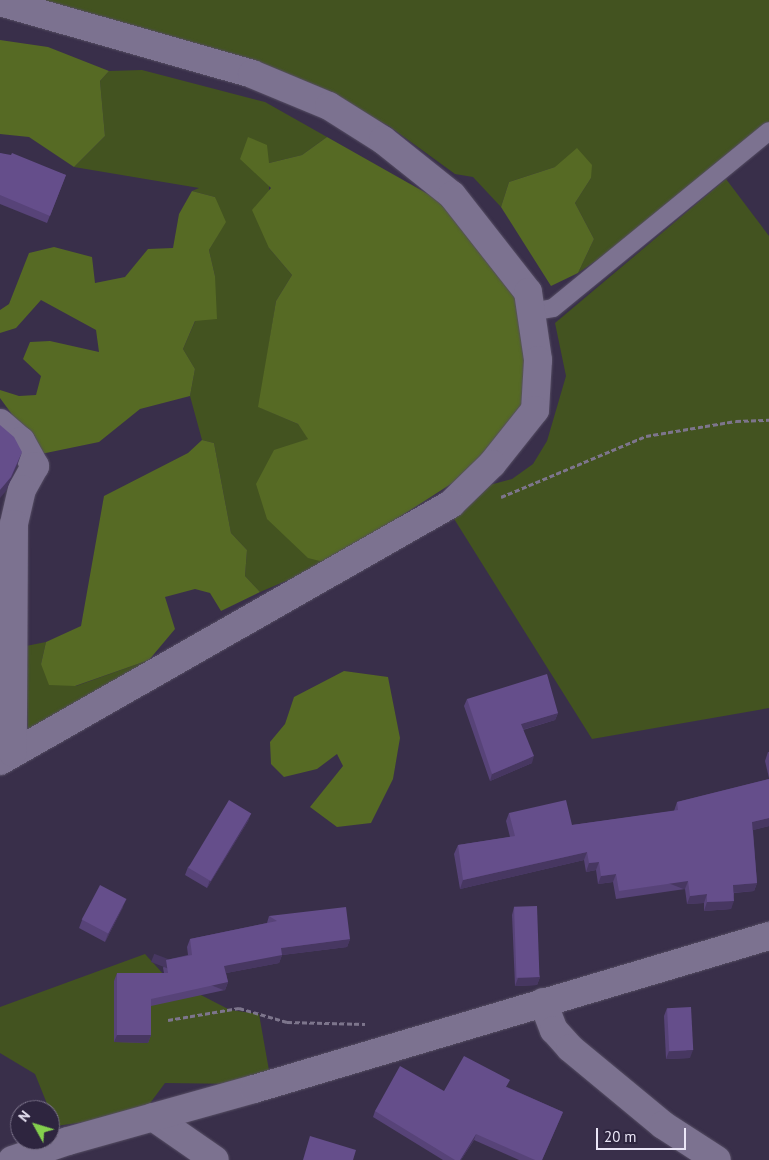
<!DOCTYPE html>
<html>
<head>
<meta charset="utf-8">
<style>
  body { margin:0 }
  #map { position:relative; width:769px; height:1160px; overflow:hidden; background:#392f4a; font-family:"PT Sans",sans-serif }
  div>[style] { position:absolute }
  .green>* { inset:0; background:#435320 }
  .forest>* { inset:0; background:#566a24 }
  .path>* { height:3px; margin-top:-1.5px; transform-origin:0; background:repeating-linear-gradient(90deg,#7d758c 0 5px,transparent 0 7.5px) }
  .roads { filter:drop-shadow(0 0 1px #554d63) drop-shadow(0 0 1px #554d63) }
  .lane>* { height:18px; margin:-9px; padding:0 9px; transform-origin:9px; border-radius:9px; background:#7c7290 }
  .street>* { height:28px; margin:-14px; padding:0 14px; transform-origin:14px; border-radius:14px; background:#7c7290 }
  .wall>* { inset:0; background:#574378 }
  .shaded-wall>* { inset:0; background:#473761; transform-origin:0 0 }
  .building>* { inset:0; background:#654e8b; transform-origin:0 0 }
  span { translate:-50% -50%; white-space:nowrap; text-align:center; line-height:1.15; -webkit-text-stroke:5px #2e253f; paint-order:stroke }
  .north { position:absolute; left:10px; top:1100px; width:50px; height:50px; box-sizing:border-box; background:#2e253f; border:1px solid #7a7289; border-radius:50%; rotate:309deg; font-size:14px; font-weight:700; line-height:20px; text-align:center; color:#ebe6f7 }
  .north::after { content:''; display:block; margin:auto; width:18px; height:22px; background:#84cf4d; clip-path:polygon(50% 0,100% 100%,50% 72%,0 100%) }
  .scale { position:absolute; left:596px; top:1128px; width:90px; height:22px; box-sizing:border-box; border:2px solid #ebe6f7; border-top:0; padding-left:6px; font-size:15px; line-height:18px; white-space:nowrap; color:#ebe6f7; -webkit-text-stroke:4px #2e253f; paint-order:stroke }
</style>
</head>
<body>
<div id="map">
  <div class="green">
    <div style="clip-path:polygon(3px 0,769px 0,769px 123px,623px 242px,578px 273px,594px 239px,575px 203px,591px 178px,555px 167px,509px 182px,501px 207px,473px 177px,455px 174px,389px 126px,300px 82px)"></div>
    <div style="clip-path:polygon(142px 70px,265px 102px,327px 137px,302px 155px,269px 163px,269px 248px,292px 275px,276px 301px,259px 407px,298px 424px,309px 439px,274px 451px,328px 563px,260px 592px,245px 576px,247px 550px,231px 533px,214px 443px,202px 440px,190px 396px,195px 369px,183px 349px,215px 276px,209px 250px,220px 231px,215px 197px,192px 191px,199px 188px,74px 167px,105px 136px,100px 81px,109px 71px)"></div>
    <div style="clip-path:polygon(726px 179px,769px 236px,769px 708px,592px 739px,441px 498px,512px 479px,533px 464px,547px 441px,566px 376px,555px 323px)"></div>
    <div style="clip-path:polygon(46px 642px,41px 664px,76px 686px,149px 660px,28px 743px,26px 646px)"></div>
    <div style="clip-path:polygon(145px 954px,166px 977px,230px 1010px,259px 1014px,270px 1076px,238px 1084px,165px 1083px,142px 1114px,56px 1126px,35px 1074px,0 1053px,0 1007px)"></div>
  </div>
  <div class="forest">
    <div style="clip-path:polygon(0 40px,48px 47px,109px 71px,100px 81px,105px 136px,74px 167px,29px 137px,0 134px)"></div>
    <div style="clip-path:polygon(248px 137px,267px 145px,269px 163px,302px 155px,327px 137px,458px 211px,526px 312px,533px 368px,521px 423px,454px 482px,328px 563px,308px 558px,267px 519px,256px 484px,274px 450px,308px 439px,298px 424px,258px 407px,276px 301px,292px 275px,269px 248px,252px 210px,271px 188px,240px 159px)"></div>
    <div style="clip-path:polygon(577px 148px,592px 165px,591px 178px,575px 203px,594px 239px,578px 273px,551px 286px,501px 207px,509px 182px,555px 167px)"></div>
    <div style="clip-path:polygon(192px 191px,215px 197px,226px 222px,209px 250px,215px 276px,217px 319px,195px 321px,183px 349px,195px 369px,190px 396px,140px 409px,99px 442px,41px 454px,0 398px,0 390px,19px 396px,36px 395px,41px 376px,23px 359px,30px 342px,50px 341px,99px 352px,96px 330px,41px 300px,16px 328px,0 333px,0 310px,9px 304px,29px 253px,54px 247px,92px 257px,95px 283px,125px 277px,148px 249px,173px 248px,179px 214px)"></div>
    <div style="clip-path:polygon(202px 440px,214px 443px,231px 533px,247px 550px,245px 576px,260px 592px,221px 611px,210px 593px,195px 589px,165px 597px,175px 629px,149px 660px,75px 686px,49px 685px,41px 664px,46px 642px,81px 626px,104px 496px,188px 453px)"></div>
    <div style="clip-path:polygon(344px 671px,388px 677px,400px 738px,393px 779px,371px 823px,337px 827px,310px 807px,343px 766px,337px 754px,317px 769px,284px 777px,271px 764px,270px 742px,285px 724px,294px 697px)"></div>
  </div>
  <div class="path">
    <div style="left:501px;top:497px;width:157px;rotate:-22.8deg"></div>
    <div style="left:646px;top:436px;width:91px;rotate:-9.5deg"></div>
    <div style="left:736px;top:421px;width:33px;rotate:-2deg"></div>
    <div style="left:168px;top:1020px;width:72px;rotate:-9.6deg"></div>
    <div style="left:239px;top:1008px;width:50px;rotate:16.3deg"></div>
    <div style="left:287px;top:1022px;width:78px;rotate:1.5deg"></div>
  </div>
  <div class="roads">
    <div class="lane">
      <div style="left:531px;top:312px;width:22px;rotate:-10deg"></div>
      <div style="left:553px;top:308px;width:279px;rotate:-39.3deg"></div>
    </div>
    <div class="street">
      <div style="left:0;top:2px;width:262px;rotate:15.9deg"></div>
      <div style="left:252px;top:74px;width:83px;rotate:22.6deg"></div>
      <div style="left:329px;top:106px;width:64px;rotate:32.2deg"></div>
      <div style="left:383px;top:140px;width:88px;rotate:38.6deg"></div>
      <div style="left:452px;top:195px;width:123px;rotate:51.9deg"></div>
      <div style="left:528px;top:292px;width:69px;rotate:81.6deg"></div>
      <div style="left:538px;top:360px;width:50px;rotate:93.4deg"></div>
      <div style="left:535px;top:410px;width:69px;rotate:128.5deg"></div>
      <div style="left:492px;top:464px;width:57px;rotate:135.7deg"></div>
      <div style="left:451px;top:504px;width:519px;rotate:150.32deg"></div>
      <div style="left:0;top:423px;width:28px;rotate:41deg"></div>
      <div style="left:21px;top:441px;width:29px;rotate:61deg"></div>
      <div style="left:35px;top:466px;width:26px;rotate:119deg"></div>
      <div style="left:22px;top:489px;width:36px;rotate:103deg"></div>
      <div style="left:14px;top:524px;width:229px;rotate:90.3deg"></div>
      <div style="left:543px;top:1002px;width:30px;rotate:69deg"></div>
      <div style="left:554px;top:1030px;width:24px;rotate:48deg"></div>
      <div style="left:570px;top:1048px;width:121px;rotate:39.6deg"></div>
      <div style="left:663px;top:1125px;width:64px;rotate:32.9deg"></div>
      <div style="left:153px;top:1117px;width:75px;rotate:34.7deg"></div>
      <div style="left:12px;top:1160px;width:59px;rotate:-18.7deg"></div>
      <div style="left:68px;top:1141px;width:193px;rotate:-15.6deg"></div>
      <div style="left:254px;top:1089px;width:537px;rotate:-16.55deg"></div>
    </div>
  </div>
  <div class="wall">
    <div style="clip-path:polygon(0 153px,66px 175px,47px 223px,0 204px)"></div>
    <div style="clip-path:polygon(467px 699px,558px 713px,555px 720px,523px 730px,532px 763px,490px 781px,464px 706px)"></div>
    <div style="clip-path:polygon(768px 752px,769px 752px,769px 778px,765px 761px)"></div>
    <div style="clip-path:polygon(769px 779px,769px 826px,753px 830px,757px 883px,754px 891px,734px 893px,731px 909px,704px 911px,704px 903px,687px 904px,685px 889px,616px 899px,613px 882px,598px 884px,596px 870px,586px 872px,584px 860px,460px 889px,454px 854px,458px 845px,510px 837px,506px 821px,509px 813px,572px 825px,674px 811px,677px 802px)"></div>
    <div style="clip-path:polygon(251px 813px,248px 821px,207px 888px,185px 875px,188px 867px)"></div>
    <div style="clip-path:polygon(123px 907px,105px 942px,79px 928px,82px 920px)"></div>
    <div style="clip-path:polygon(514px 907px,540px 977px,537px 985px,515px 986px,512px 915px)"></div>
    <div style="clip-path:polygon(269px 916px,350px 939px,347px 947px,282px 955px,279px 963px,226px 973px,228px 982px,225px 990px,151px 1006px,151px 1035px,148px 1043px,114px 1042px,114px 981px,117px 973px,164px 973px,163px 968px,166px 960px,188px 955px,187px 947px,190px 939px,267px 923px)"></div>
    <div style="clip-path:polygon(667px 1008px,690px 1058px,666px 1059px,664px 1016px)"></div>
    <div style="clip-path:polygon(507px 1087px,563px 1112px,542px 1160px,519px 1160px,474px 1140px,461px 1160px,443px 1160px,373px 1117px,375px 1111px,444px 1091px)"></div>
  </div>
  <div class="shaded-wall">
    <div style="clip-path:polygon(22px 452px,17px 466px,6px 491px,0 498px,0 490px)"></div>
    <div style="clip-path:polygon(558px 713px,555px 720px,518px 731px,521px 724px)"></div>
    <div style="clip-path:polygon(534px 756px,532px 763px,490px 781px,492px 774px)"></div>
    <div style="clip-path:polygon(251px 813px,248px 821px,207px 888px,210px 880px)"></div>
    <div style="clip-path:polygon(769px 818px,769px 826px,749px 831px,752px 822px)"></div>
    <div style="clip-path:polygon(587px 852px,584px 860px,460px 889px,463px 880px)"></div>
    <div style="clip-path:polygon(599px 862px,596px 870px,586px 872px,589px 863px)"></div>
    <div style="clip-path:polygon(616px 874px,613px 882px,598px 884px,601px 876px)"></div>
    <div style="left:688px;top:881px;width:9px;height:70px;rotate:111deg"></div>
    <div style="clip-path:polygon(757px 883px,754px 891px,730px 893px,733px 885px)"></div>
    <div style="clip-path:polygon(707px 894px,704px 903px,687px 904px,690px 896px)"></div>
    <div style="clip-path:polygon(126px 899px,123px 907px,105px 942px,108px 934px)"></div>
    <div style="clip-path:polygon(734px 901px,731px 909px,704px 911px,707px 902px)"></div>
    <div style="clip-path:polygon(350px 939px,347px 947px,282px 955px,279px 963px,221px 974px,224px 966px,281px 948px)"></div>
    <div style="clip-path:polygon(540px 977px,537px 985px,515px 986px,518px 978px)"></div>
    <div style="left:228px;top:982px;width:9px;height:79px;rotate:111deg"></div>
    <div style="clip-path:polygon(117px 1035px,151px 1035px,148px 1043px,114px 1042px)"></div>
    <div style="clip-path:polygon(693px 1050px,690px 1058px,666px 1059px,669px 1051px)"></div>
    <div style="clip-path:polygon(476px 1134px,474px 1140px,461px 1160px,460px 1160px)"></div>
  </div>
  <div class="building">
    <div style="clip-path:polygon(0 153px,11px 155px,12px 153px,66px 175px,50px 216px,0 195px)"></div>
    <div style="clip-path:polygon(0 425px,14px 437px,22px 452px,11px 477px,0 490px)"></div>
    <div style="clip-path:polygon(547px 674px,558px 713px,521px 724px,534px 756px,492px 774px,467px 699px)"></div>
    <div style="clip-path:polygon(769px 779px,769px 818px,752px 822px,757px 883px,733px 885px,734px 901px,707px 902px,707px 894px,690px 896px,688px 881px,619px 891px,616px 874px,601px 876px,599px 862px,589px 863px,587px 852px,463px 880px,458px 845px,515px 836px,509px 813px,566px 800px,572px 825px,678px 810px,677px 802px)"></div>
    <div style="left:229px;top:800px;width:26px;height:79px;rotate:31deg"></div>
    <div style="left:100px;top:885px;width:30px;height:39px;rotate:28deg"></div>
    <div style="left:537px;top:906px;width:71px;height:23px;rotate:88deg"></div>
    <div style="clip-path:polygon(346px 907px,350px 939px,281px 948px,282px 955px,224px 966px,228px 982px,151px 999px,151px 1035px,117px 1035px,117px 973px,168px 973px,166px 960px,192px 955px,190px 939px,277px 921px,269px 916px)"></div>
    <div style="left:691px;top:1007px;width:43px;height:24px;rotate:87deg"></div>
    <div style="clip-path:polygon(464px 1056px,510px 1080px,506px 1087px,563px 1112px,542px 1160px,535px 1160px,476px 1134px,460px 1160px,455px 1160px,375px 1111px,400px 1066px,444px 1091px)"></div>
    <div style="clip-path:polygon(310px 1136px,356px 1150px,353px 1160px,303px 1160px)"></div>
  </div>
  <div class="north">N</div>
  <div class="scale">20 m</div>
</div>
</body>
</html>
